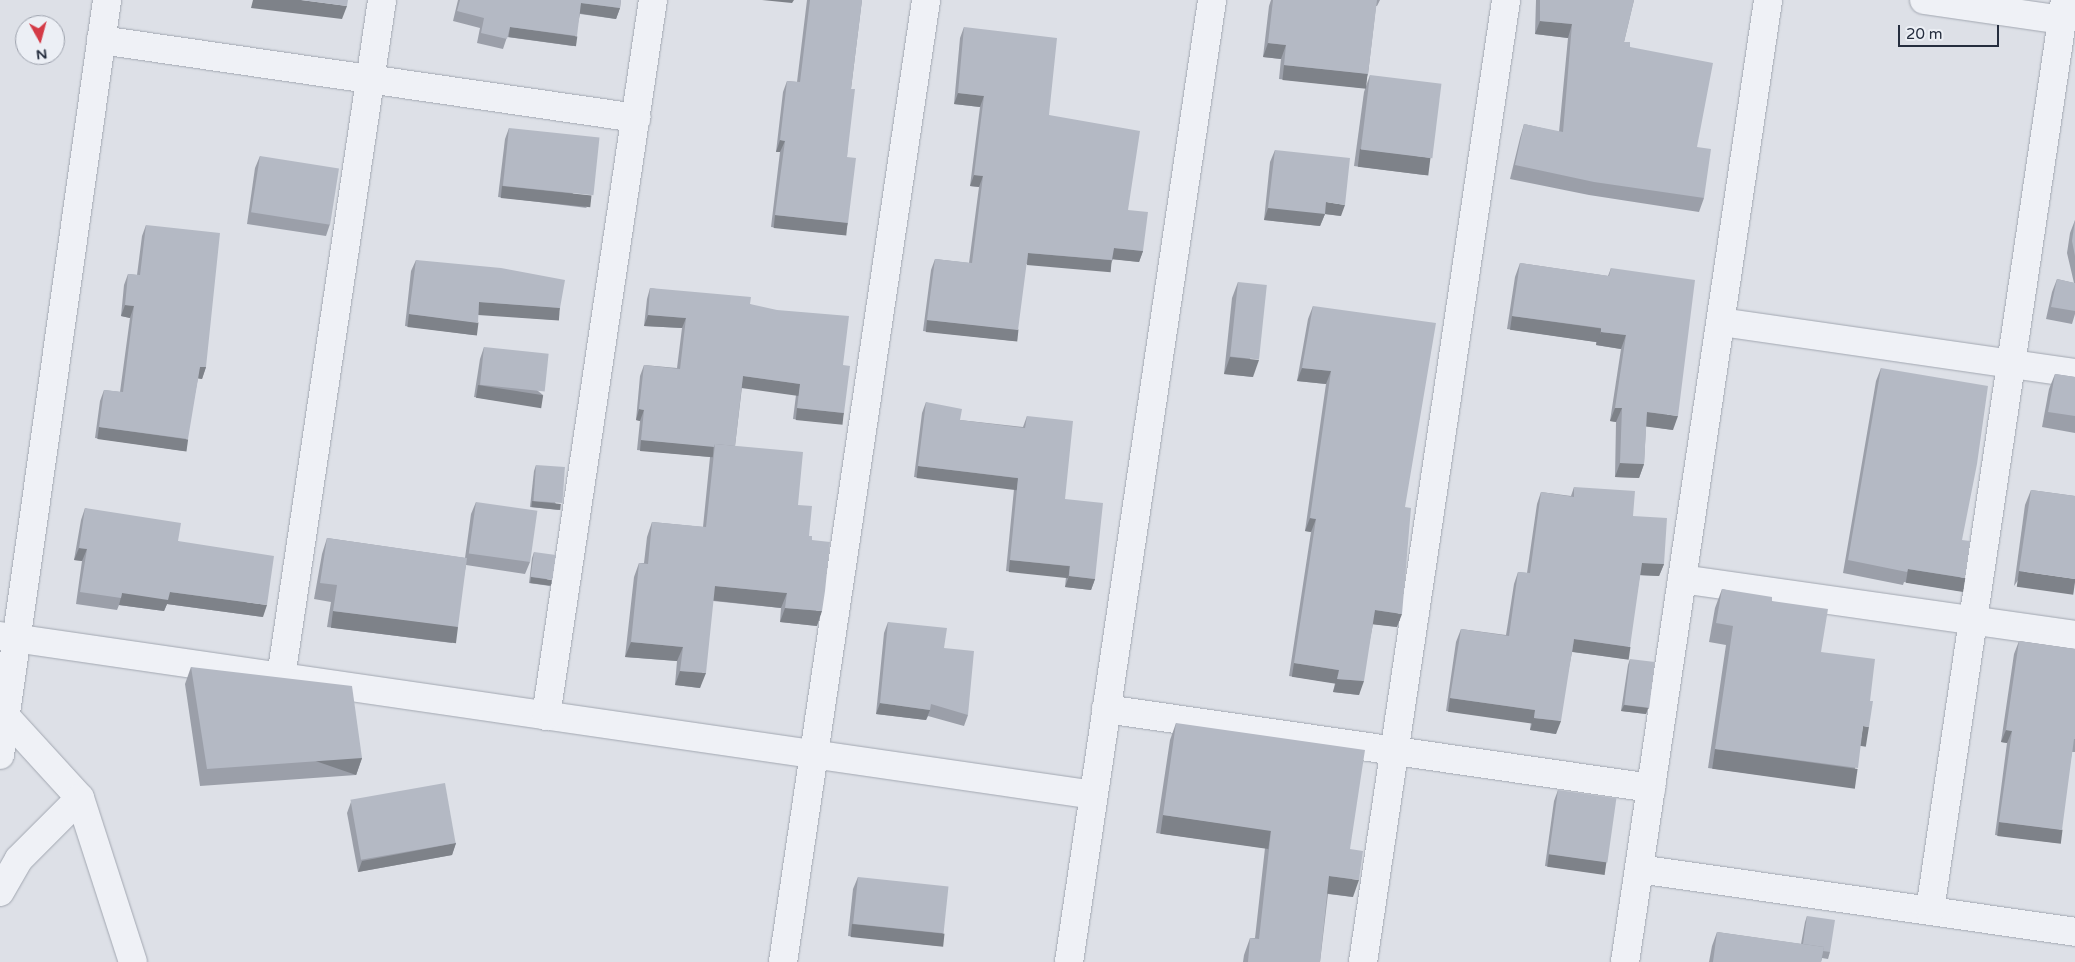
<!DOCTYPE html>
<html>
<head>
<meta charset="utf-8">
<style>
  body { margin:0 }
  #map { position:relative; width:2075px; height:962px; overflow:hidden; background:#dde0e7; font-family:"Varela Round",sans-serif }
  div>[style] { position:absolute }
  .roads { filter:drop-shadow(0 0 1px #a2a7b1) drop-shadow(0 0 1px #a2a7b1) }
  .minor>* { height:28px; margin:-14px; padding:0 14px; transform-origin:14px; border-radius:14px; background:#eff1f6 }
  .wall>* { inset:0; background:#9b9fa9 }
  .shaded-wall>* { inset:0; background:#7e8289; transform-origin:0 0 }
  .building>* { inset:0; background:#b4b9c4; transform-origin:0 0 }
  span { translate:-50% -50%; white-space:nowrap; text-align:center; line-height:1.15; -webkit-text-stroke:4px #eceff5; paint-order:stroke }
  .north { position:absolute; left:15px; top:15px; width:50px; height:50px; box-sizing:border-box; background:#eceff5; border:1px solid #9ca1ac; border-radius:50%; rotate:173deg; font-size:14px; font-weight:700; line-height:20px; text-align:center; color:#252d3e }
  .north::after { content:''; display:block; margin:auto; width:18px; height:22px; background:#d43a46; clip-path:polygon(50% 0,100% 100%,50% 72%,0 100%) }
  .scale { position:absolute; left:1898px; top:25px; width:101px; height:22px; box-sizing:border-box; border:2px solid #252d3e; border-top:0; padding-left:6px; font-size:15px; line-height:18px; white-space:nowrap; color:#252d3e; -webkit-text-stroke:4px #eceff5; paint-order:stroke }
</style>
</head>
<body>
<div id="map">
  <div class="roads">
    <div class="minor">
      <div style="left:1924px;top:0;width:139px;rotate:8.2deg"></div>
      <div style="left:101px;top:40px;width:541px;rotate:8.29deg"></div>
      <div style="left:1721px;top:322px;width:358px;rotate:8.2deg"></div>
      <div style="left:1682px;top:579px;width:397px;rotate:8.1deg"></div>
      <div style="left:0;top:636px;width:1105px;rotate:8.27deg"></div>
      <div style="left:281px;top:677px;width:684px;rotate:-81.51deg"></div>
      <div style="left:1106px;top:709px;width:551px;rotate:8.25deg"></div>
      <div style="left:546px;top:716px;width:724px;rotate:-81.5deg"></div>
      <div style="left:7px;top:718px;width:108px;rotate:47.6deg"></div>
      <div style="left:80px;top:798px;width:172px;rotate:72.1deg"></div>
      <div style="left:0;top:755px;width:763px;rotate:-81.93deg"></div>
      <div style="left:1639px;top:869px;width:441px;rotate:8.2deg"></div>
      <div style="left:0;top:892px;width:38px;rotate:-60deg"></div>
      <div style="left:19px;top:859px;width:86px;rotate:-45deg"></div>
      <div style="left:1930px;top:910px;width:920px;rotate:-81.56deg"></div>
      <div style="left:783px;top:962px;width:973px;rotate:-81.54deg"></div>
      <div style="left:1069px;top:962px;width:973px;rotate:-81.54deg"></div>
      <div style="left:1363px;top:962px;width:973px;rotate:-81.54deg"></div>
      <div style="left:1625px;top:962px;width:973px;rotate:-81.54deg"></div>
    </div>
  </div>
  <div class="wall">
    <div style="clip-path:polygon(458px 0,621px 0,620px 8px,616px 19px,580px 14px,573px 46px,507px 37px,503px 49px,477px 43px,480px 28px,453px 21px)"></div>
    <div style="clip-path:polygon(807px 0,862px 0,851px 89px,847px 157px,848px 223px,844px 235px,771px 227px,780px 152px,776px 152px,783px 92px,787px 81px,797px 82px)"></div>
    <div style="clip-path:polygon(1271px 0,1380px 0,1377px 6px,1376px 6px,1368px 74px,1363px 88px,1279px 79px,1281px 59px,1263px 57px,1269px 6px)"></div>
    <div style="clip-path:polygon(1536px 0,1634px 0,1624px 42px,1630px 47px,1697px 147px,1704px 198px,1699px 212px,1589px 195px,1510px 179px,1520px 138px,1524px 124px,1559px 132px,1568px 38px,1535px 34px)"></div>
    <div style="clip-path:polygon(964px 27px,1049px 115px,1128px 210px,1143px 251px,1139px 262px,1113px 259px,1108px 271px,1026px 264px,1014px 341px,923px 331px,931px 270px,935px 259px,969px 263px,979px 187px,970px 186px,980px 107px,954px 104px,960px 38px)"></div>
    <div style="clip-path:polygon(1370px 75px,1424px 175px,1354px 166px,1364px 92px)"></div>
    <div style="clip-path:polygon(509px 128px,587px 208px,498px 197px,505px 139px)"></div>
    <div style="clip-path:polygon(1275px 150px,1341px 216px,1325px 214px,1320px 226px,1264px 220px,1270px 162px)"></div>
    <div style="clip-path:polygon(260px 156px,330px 224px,326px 236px,247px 224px,255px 168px)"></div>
    <div style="clip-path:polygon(2075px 220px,2075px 314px,2072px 324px,2046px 319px,2052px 292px,2057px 279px,2074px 283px,2067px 253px,2070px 233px)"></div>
    <div style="clip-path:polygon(146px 225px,206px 367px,202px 379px,198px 378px,184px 451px,95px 438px,100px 401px,104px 390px,120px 392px,130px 318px,121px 316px,124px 285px,128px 274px,137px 275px,142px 236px)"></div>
    <div style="clip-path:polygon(416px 260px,560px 308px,556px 320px,478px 314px,473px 335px,405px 326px,411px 271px)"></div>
    <div style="clip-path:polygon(1520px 263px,1608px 276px,1611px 268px,1673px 430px,1646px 426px,1644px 464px,1639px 478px,1615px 477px,1616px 422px,1610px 421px,1621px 349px,1596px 345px,1596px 342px,1507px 329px,1515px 277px)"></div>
    <div style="clip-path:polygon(1238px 282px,1253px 377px,1224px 374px,1232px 298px)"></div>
    <div style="clip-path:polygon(650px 288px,750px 304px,843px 365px,844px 413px,840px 424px,793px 419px,796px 395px,742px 387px,735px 446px,798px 505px,809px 536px,812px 540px,817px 626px,780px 622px,781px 608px,713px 601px,700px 688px,675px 685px,677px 661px,625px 657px,634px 577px,639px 563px,644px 563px,647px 537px,652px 522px,703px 527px,710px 457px,637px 450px,640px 421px,636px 420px,640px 376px,644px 365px,677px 368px,682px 328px,644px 326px,647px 299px)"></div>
    <div style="clip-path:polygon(1313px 306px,1405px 507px,1397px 627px,1373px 624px,1359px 695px,1333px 692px,1335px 683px,1289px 676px,1311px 532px,1305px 531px,1326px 384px,1297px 381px,1308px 319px)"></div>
    <div style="clip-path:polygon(484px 347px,543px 395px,539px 407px,474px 397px,480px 359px)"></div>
    <div style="clip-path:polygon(1881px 368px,1962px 540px,1960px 591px,1904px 582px,1903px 585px,1843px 573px,1876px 381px)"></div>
    <div style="clip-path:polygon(2055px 374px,2075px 377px,2075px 433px,2042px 427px,2049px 389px)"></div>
    <div style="clip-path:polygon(926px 402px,960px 420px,1023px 427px,1027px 416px,1065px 499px,1095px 579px,1091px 590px,1065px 587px,1066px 577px,1006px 571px,1014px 489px,914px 477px,922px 413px)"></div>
    <div style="clip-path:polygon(536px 465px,559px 510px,530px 507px,534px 471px)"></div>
    <div style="clip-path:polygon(1574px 487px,1633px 516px,1664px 564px,1659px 576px,1640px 575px,1626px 659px,1572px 652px,1556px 734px,1530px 730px,1531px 722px,1446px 711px,1456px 642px,1461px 629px,1506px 635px,1514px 584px,1518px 572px,1527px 573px,1537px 504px,1541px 492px,1571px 496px)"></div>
    <div style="clip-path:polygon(2031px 490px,2075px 496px,2014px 586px,2025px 505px)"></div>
    <div style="clip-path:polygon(476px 502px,530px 562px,525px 574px,466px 565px,452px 643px,327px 627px,331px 602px,314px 599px,322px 554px,327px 538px,465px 558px,471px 514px)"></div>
    <div style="clip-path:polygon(85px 508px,178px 541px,263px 617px,167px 604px,164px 611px,119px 605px,117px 610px,76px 604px,82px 561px,74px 560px,81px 520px)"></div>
    <div style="clip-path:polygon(534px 552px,550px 586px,529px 583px,532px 558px)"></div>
    <div style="clip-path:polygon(1722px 589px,1772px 601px,1821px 652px,1862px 746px,1860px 746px,1851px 787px,1708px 768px,1726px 645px,1709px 642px,1715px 608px)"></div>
    <div style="clip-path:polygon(888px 622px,944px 648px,968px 715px,964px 726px,928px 716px,926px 720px,876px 714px,884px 633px)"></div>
    <div style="clip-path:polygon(2019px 641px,2075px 649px,2075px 752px,2072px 752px,2057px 843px,1995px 835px,2007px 743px,2001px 742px,2014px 654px)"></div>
    <div style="clip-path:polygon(1630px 659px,1648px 708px,1646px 714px,1621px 711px,1628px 665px)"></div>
    <div style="clip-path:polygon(191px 667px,362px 758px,356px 775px,200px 786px,185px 684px)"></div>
    <div style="clip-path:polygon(1176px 723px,1350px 849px,1353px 897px,1328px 894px,1320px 962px,1243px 962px,1244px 955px,1250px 938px,1255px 938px,1265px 848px,1156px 833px,1170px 740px)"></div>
    <div style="clip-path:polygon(1558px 790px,1606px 862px,1602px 874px,1545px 866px,1554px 801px)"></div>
    <div style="clip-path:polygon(351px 802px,456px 843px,452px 855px,358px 872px,347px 813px)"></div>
    <div style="clip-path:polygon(858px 877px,944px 934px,939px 946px,848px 936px,853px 889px)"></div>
    <div style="clip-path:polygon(1807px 916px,1830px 952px,1828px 959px,1822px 958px,1821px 962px,1709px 962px,1712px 946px,1717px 932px,1801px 944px,1805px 922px)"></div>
  </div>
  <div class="shaded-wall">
    <div style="clip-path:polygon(253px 0,301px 0,347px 6px,342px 19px,251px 8px)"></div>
    <div style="clip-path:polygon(762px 0,794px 0,792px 3px)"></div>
    <div style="clip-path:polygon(581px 3px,620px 8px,616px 19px,577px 13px)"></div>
    <div style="clip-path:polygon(1540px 21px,1572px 24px,1568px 38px,1535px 34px)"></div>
    <div style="left:510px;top:27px;width:68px;height:10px;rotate:8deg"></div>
    <div style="clip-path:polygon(1268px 43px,1286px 45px,1281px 59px,1263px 57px)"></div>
    <div style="left:1284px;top:65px;width:84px;height:15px;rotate:6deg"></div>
    <div style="clip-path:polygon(958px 93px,984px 96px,980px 107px,954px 104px)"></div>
    <div style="clip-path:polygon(780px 140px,785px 141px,780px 152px,776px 152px)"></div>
    <div style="left:1360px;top:149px;width:71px;height:18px;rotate:7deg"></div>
    <div style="clip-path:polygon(974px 175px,983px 176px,979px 187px,970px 186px)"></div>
    <div style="left:502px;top:186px;width:90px;height:12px;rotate:6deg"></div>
    <div style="clip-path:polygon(1326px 202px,1345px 205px,1341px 216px,1325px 214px,1320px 226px,1264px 220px,1268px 208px)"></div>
    <div style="left:775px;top:215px;width:73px;height:13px;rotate:6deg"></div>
    <div style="clip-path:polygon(1114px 248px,1143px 251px,1139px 262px,1110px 259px)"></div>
    <div style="left:1028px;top:253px;width:84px;height:12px;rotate:5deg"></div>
    <div style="left:479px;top:302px;width:81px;height:13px;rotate:4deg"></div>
    <div style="clip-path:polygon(125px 305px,134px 306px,130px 318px,121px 316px)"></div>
    <div style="left:409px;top:314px;width:70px;height:13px;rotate:7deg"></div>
    <div style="clip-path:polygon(648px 315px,686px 318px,682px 328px,644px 326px)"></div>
    <div style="left:1512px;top:316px;width:90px;height:14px;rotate:8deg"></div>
    <div style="left:927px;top:320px;width:92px;height:12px;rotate:6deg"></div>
    <div style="clip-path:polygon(1601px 332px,1626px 335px,1621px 349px,1596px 345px)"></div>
    <div style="clip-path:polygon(1230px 357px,1259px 360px,1253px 377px,1224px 374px)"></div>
    <div style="clip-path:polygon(200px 367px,206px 367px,202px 379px,195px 378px)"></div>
    <div style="clip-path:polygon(1302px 368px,1331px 371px,1326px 384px,1297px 381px)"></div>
    <div style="left:743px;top:376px;width:58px;height:12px;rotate:8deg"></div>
    <div style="left:478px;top:385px;width:66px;height:13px;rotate:9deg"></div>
    <div style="left:797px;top:408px;width:47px;height:12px;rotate:6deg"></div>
    <div style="clip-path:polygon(1615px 408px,1622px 408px,1616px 422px,1610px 421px)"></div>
    <div style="clip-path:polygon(639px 409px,644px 410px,640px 421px,636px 420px)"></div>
    <div style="clip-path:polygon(1647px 412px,1678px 416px,1673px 430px,1642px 426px)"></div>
    <div style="left:99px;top:427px;width:90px;height:12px;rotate:8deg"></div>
    <div style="left:641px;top:440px;width:73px;height:11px;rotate:5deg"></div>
    <div style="clip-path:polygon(1620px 463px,1644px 464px,1639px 478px,1615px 477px)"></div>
    <div style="left:918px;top:466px;width:101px;height:12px;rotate:7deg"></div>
    <div style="left:532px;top:501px;width:29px;height:6px;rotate:6deg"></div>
    <div style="clip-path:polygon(1310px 518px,1316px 519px,1311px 532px,1305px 531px)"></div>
    <div style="clip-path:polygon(79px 548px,87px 549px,82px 561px,74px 560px)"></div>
    <div style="left:1010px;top:560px;width:60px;height:12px;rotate:6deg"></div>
    <div style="clip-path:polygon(1642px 563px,1664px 564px,1659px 576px,1637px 575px)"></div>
    <div style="left:1908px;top:569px;width:58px;height:14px;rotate:9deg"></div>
    <div style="left:2019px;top:571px;width:57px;height:16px;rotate:8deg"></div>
    <div style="clip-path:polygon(1069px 576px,1095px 579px,1091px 590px,1065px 587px)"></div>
    <div style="left:531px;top:577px;width:21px;height:6px;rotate:8deg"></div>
    <div style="clip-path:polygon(715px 586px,787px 593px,781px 608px,709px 600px)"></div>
    <div style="clip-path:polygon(170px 592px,267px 605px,263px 617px,167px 604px,164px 611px,119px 605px,122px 593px)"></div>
    <div style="clip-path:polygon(785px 608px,822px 611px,817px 626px,780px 622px)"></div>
    <div style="clip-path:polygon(1375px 610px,1402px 614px,1397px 627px,1370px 624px)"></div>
    <div style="left:333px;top:611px;width:126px;height:17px;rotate:7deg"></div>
    <div style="left:1574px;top:639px;width:57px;height:13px;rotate:8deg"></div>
    <div style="clip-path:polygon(631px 642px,683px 647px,677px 661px,625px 657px)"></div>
    <div style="left:1294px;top:663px;width:46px;height:14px;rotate:9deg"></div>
    <div style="clip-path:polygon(680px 671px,706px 673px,700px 688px,675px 685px)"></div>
    <div style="clip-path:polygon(1337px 679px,1364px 681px,1359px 695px,1333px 692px)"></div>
    <div style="left:1450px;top:698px;width:86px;height:14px;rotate:8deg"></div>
    <div style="clip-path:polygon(880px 703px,930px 710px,926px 720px,876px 714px)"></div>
    <div style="clip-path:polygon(1624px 705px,1648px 708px,1646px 714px,1621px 711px)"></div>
    <div style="clip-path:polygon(1534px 718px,1561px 721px,1556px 734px,1530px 730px)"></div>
    <div style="left:1863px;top:726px;width:6px;height:20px;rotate:9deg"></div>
    <div style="clip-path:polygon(2006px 730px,2012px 731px,2007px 743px,2001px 742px)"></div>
    <div style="left:1715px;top:749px;width:144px;height:20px;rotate:8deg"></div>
    <div style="left:362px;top:758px;width:18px;height:155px;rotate:109deg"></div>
    <div style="left:1163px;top:815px;width:109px;height:19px;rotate:8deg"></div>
    <div style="left:1999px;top:822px;width:64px;height:14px;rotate:7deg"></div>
    <div style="clip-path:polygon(456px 843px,452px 855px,358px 872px,362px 861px)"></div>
    <div style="left:1549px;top:854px;width:58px;height:13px;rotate:8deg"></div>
    <div style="clip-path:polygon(1329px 876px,1359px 880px,1353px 897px,1323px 893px)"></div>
    <div style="left:852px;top:924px;width:93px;height:13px;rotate:6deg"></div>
  </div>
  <div class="building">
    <div style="clip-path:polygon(301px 0,348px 0,347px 6px)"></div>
    <div style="clip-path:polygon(460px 0,621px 0,620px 8px,581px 3px,577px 36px,510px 27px,507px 39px,481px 33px,484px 18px,457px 11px)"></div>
    <div style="clip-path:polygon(810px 0,862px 0,851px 89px,855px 89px,847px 157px,856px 158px,848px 223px,775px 215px,785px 141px,780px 140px,787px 81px,800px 82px)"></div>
    <div style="clip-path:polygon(1273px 0,1377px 0,1368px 74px,1284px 65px,1286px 45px,1268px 43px)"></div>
    <div style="clip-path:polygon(1540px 0,1634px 0,1624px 42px,1630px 42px,1630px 47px,1713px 63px,1697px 147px,1711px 149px,1704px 198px,1594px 182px,1515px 165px,1524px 124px,1563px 132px,1572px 24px,1540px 21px)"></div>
    <div style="clip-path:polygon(964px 27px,1057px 38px,1049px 115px,1140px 131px,1128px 210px,1148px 212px,1143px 251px,1114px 248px,1112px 260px,1028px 253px,1018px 330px,927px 320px,935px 259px,972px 263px,983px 176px,974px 175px,984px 96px,958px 93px)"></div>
    <div style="left:1370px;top:75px;width:72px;height:75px;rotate:7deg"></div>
    <div style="left:509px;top:128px;width:91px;height:58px;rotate:6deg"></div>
    <div style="clip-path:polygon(1275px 150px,1350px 158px,1345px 205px,1326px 202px,1325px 214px,1268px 208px)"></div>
    <div style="left:260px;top:156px;width:80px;height:57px;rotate:9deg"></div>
    <div style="clip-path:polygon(2075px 220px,2075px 256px,2072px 241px)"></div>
    <div style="clip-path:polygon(146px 225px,220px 233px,206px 367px,200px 367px,188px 439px,99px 427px,104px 390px,123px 392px,134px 306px,125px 305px,128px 274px,140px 275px)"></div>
    <div style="clip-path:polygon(416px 260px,501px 268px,565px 280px,560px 308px,479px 302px,478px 323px,409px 314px)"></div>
    <div style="clip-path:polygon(1520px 263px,1609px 276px,1611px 268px,1695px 280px,1678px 416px,1647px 412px,1644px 464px,1620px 463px,1622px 408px,1615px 408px,1626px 335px,1601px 332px,1601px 328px,1512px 316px)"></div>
    <div style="clip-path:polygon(2057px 279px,2075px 283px,2075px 311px,2051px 307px)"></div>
    <div style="left:1238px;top:282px;width:29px;height:75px;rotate:6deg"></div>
    <div style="clip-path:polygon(650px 288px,751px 297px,750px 304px,777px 310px,849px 316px,843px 365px,850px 366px,844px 413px,797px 408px,800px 384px,743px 376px,735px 446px,715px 444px,714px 447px,641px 440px,644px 410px,639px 409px,644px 365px,680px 369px,686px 318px,648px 315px)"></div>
    <div style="clip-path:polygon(1313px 306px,1436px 323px,1405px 507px,1411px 508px,1402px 614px,1375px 610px,1364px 681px,1337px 679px,1339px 670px,1294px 663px,1316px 519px,1310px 518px,1331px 371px,1302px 368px)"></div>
    <div style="left:484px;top:347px;width:65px;height:38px;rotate:6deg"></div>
    <div style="clip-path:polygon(1881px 368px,1988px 386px,1977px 464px,1962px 540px,1970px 541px,1965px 578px,1908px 569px,1907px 572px,1848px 560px)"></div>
    <div style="clip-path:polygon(2055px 374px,2075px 377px,2075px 416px,2048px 412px)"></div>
    <div style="clip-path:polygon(926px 402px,962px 409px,960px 420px,1025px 428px,1027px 416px,1073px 421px,1065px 499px,1103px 503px,1095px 579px,1069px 576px,1070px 566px,1010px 560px,1018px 478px,918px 466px)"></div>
    <div style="clip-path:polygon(715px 444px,803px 452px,798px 505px,812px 506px,809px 536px,812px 536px,812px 540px,830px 542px,825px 591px,822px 611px,785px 608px,787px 593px,715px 586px,706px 673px,680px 671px,683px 647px,631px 642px,639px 563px,648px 564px,652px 522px,706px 527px)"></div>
    <div style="left:536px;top:465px;width:29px;height:36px;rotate:4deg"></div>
    <div style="clip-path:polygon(1574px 487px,1635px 491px,1633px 516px,1667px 518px,1664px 564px,1642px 563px,1630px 647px,1574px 639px,1561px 721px,1534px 718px,1535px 710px,1450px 698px,1461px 629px,1509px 636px,1518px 572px,1530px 573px,1541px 492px,1574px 497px)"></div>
    <div style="clip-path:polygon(2031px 490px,2075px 496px,2075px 579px,2019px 571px)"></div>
    <div style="left:476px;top:502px;width:62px;height:52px;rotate:8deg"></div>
    <div style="clip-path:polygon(85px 508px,181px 523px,178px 541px,274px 556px,267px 605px,170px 592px,168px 600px,122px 593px,121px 598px,80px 592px,87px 549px,79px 548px)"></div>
    <div style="clip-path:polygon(327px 538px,467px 558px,458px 627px,333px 611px,337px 585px,320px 583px)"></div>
    <div style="left:534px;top:552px;width:22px;height:25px;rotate:8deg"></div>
    <div style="clip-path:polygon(1722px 589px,1772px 597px,1772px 601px,1828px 609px,1821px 652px,1875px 659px,1870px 701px,1873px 701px,1869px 727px,1863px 726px,1858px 768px,1715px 749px,1733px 626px,1716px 623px)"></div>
    <div style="clip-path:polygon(888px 622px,947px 628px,944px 648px,974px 651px,968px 715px,931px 704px,930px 710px,880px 703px)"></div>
    <div style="clip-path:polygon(2019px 641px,2075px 649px,2075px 739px,2074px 739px,2062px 830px,1999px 822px,2012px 731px,2006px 730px)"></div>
    <div style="left:1630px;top:659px;width:25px;height:46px;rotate:7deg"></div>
    <div style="clip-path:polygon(191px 667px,352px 686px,362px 758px,207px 769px)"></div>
    <div style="clip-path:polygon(1176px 723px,1365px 750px,1350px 849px,1363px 851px,1359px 880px,1329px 876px,1320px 962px,1248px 962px,1250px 938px,1259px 939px,1271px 831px,1163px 815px)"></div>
    <div style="left:445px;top:783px;width:61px;height:96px;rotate:80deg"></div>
    <div style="left:1558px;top:790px;width:59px;height:65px;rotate:8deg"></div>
    <div style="left:858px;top:877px;width:91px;height:47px;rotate:6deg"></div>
    <div style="clip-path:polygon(1807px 916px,1835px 920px,1830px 952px,1823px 951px,1824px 947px,1803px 944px)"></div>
    <div style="clip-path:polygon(1717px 932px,1824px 947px,1821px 962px,1713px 962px)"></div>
  </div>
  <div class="north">N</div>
  <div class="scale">20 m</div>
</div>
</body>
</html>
